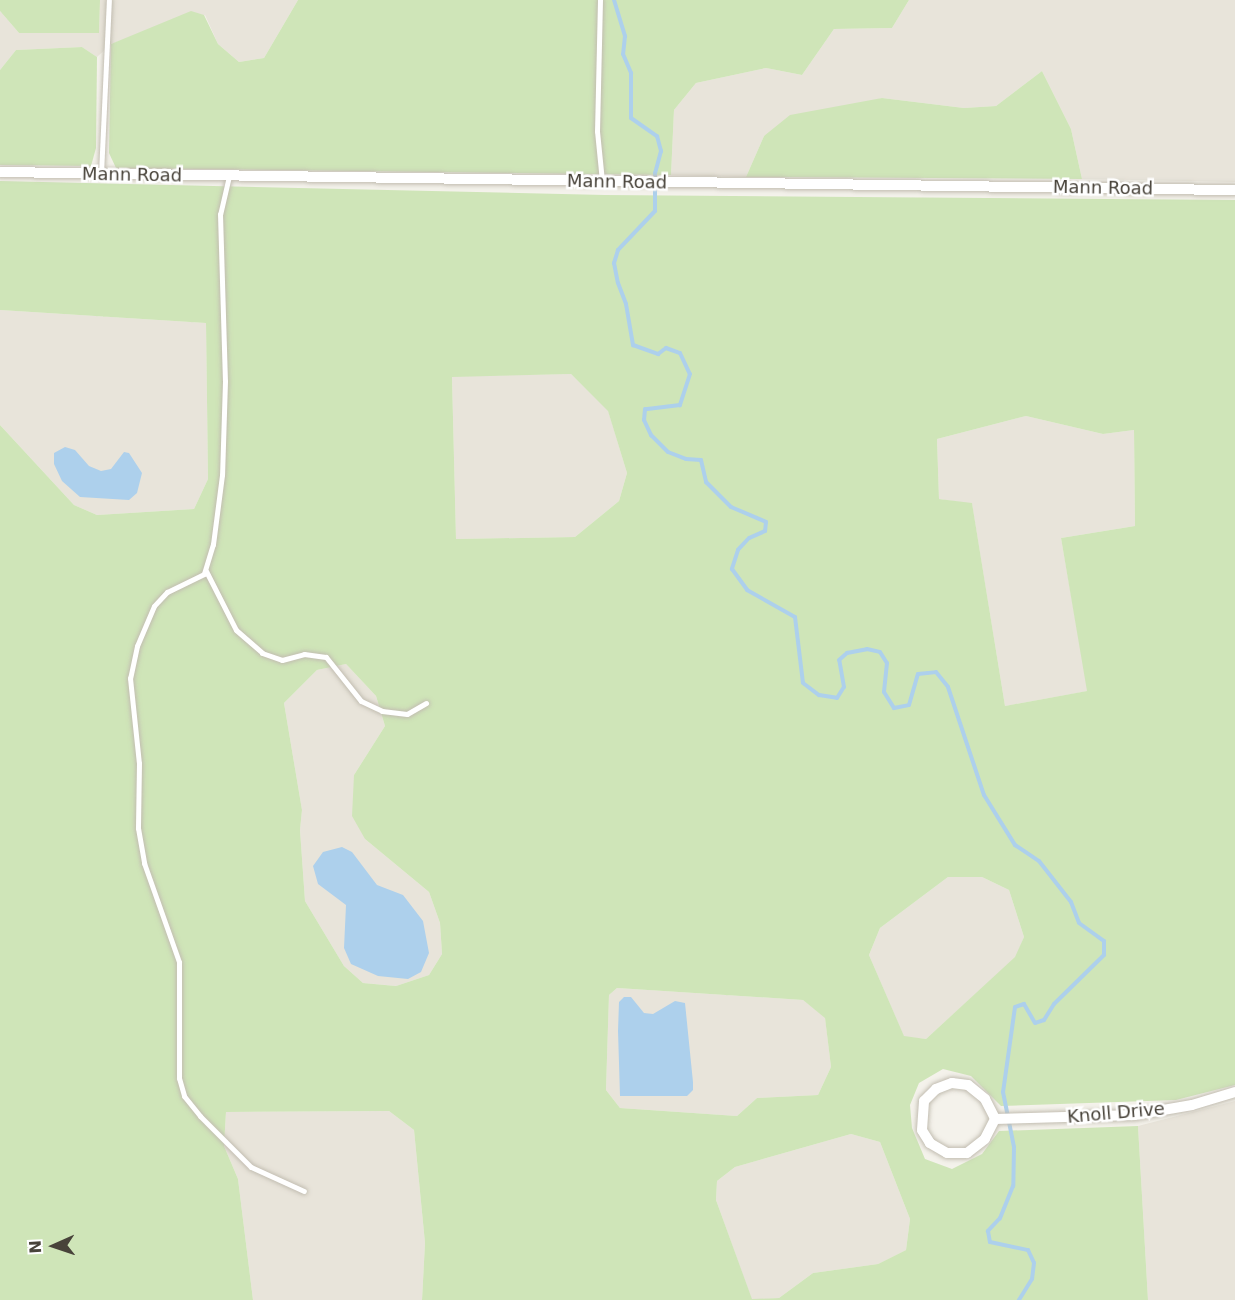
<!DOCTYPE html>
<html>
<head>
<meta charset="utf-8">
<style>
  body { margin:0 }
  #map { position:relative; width:1235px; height:1300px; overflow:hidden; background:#f4f2eb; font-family:"DejaVu Sans",sans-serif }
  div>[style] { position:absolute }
  .residential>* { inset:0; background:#e8e4da }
  .green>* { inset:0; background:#cfe5b8 }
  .water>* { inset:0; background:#add0ec }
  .stream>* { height:4px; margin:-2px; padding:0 2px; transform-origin:2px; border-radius:2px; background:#add0ec }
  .roads { filter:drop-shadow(0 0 2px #c2bdb1) drop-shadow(0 0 2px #c2bdb1) }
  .service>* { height:5px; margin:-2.5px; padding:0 2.5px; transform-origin:2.5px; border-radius:2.5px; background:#fff }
  .minor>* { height:10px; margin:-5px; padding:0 5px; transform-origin:5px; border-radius:5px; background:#fff }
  span { translate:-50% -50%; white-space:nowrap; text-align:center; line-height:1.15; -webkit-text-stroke:5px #fff; paint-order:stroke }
  .street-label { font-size:18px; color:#48433a }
  .north { position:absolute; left:24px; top:1216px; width:60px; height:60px; -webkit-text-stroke:4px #fff; paint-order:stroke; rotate:267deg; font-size:16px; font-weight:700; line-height:24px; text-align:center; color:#48433a }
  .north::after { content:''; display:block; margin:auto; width:21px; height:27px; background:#48433a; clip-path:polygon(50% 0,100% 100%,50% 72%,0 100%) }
</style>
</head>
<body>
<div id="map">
  <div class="residential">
    <div style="clip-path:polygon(100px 0,298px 0,264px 58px,239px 62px,218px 44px,205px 15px,111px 44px,97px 57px,82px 47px,16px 50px,0 70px,0 11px,19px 33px,99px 33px)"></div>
    <div style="clip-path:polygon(909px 0,1235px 0,1235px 182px,1082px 179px,1071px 129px,1042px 71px,996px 106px,964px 108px,882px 98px,764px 136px,746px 177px,671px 175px,674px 110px,696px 83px,766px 68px,802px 75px,834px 29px,892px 28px)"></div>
    <div style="clip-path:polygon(0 310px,206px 323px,208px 479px,194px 509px,97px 515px,74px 505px,0 425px)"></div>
    <div style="clip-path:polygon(571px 374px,608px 410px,627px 473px,619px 501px,575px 537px,456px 539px,452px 376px)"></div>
    <div style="clip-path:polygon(1026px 416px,1103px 434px,1134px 430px,1135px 526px,1061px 538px,1088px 691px,1005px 706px,972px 504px,939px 499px,937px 439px)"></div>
    <div style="clip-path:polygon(346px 664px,376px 696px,385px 726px,354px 775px,365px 839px,429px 892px,440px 923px,442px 954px,429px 975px,396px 986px,363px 983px,344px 966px,305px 901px,300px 830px,302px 810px,284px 703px,317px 670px)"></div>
    <div style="clip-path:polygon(948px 877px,982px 877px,1009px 890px,1024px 937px,1016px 957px,926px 1039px,904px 1037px,869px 955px,880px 928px)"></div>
    <div style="clip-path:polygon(617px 988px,803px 1000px,825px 1017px,831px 1067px,818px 1095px,757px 1098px,737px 1116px,620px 1108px,606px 1090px,609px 995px)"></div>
    <div style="clip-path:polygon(1235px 1101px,1235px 1300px,1148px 1300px,1138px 1126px)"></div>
    <div style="clip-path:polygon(389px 1111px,414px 1130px,425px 1243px,422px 1300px,253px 1300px,238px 1179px,224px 1146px,226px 1112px)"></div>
    <div style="clip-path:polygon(851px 1134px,880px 1142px,910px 1219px,906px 1250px,878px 1264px,813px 1273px,779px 1298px,752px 1300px,716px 1200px,717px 1181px,735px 1167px)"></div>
  </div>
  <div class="green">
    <div style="clip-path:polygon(0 0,100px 0,99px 33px,19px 33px,0 11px)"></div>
    <div style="clip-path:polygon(298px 0,909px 0,892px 28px,834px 29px,802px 75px,766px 68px,696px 83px,674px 110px,671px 175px,116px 168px,109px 153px,111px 44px,191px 11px,204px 15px,218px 44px,239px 62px,264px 58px)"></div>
    <div style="clip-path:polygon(82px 47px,97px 57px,96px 148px,91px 166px,0 165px,0 70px,16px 50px)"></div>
    <div style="clip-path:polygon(1042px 71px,1071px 129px,1082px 179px,746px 177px,764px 136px,790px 115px,882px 98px,964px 108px,996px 106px)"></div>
    <div style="clip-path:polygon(evenodd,0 181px,605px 195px,1235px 200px,1235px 1085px,1176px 1100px,1001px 1106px,971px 1076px,943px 1069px,919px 1083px,910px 1105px,912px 1128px,925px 1159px,952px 1169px,982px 1154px,999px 1131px,1138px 1126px,1148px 1300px,422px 1300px,425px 1243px,414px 1130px,389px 1111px,226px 1112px,224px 1146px,238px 1179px,253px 1300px,0 1300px,0 425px,74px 505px,97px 515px,194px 509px,208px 479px,206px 323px,0 310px,0 181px,571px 374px,608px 411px,627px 473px,619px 501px,575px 537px,456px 539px,452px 377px,571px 374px,0 181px,1026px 416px,1103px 434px,1134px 430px,1135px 526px,1061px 538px,1087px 691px,1005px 706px,972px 503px,939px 499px,937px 439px,1026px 416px,0 181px,346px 664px,376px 696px,385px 726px,354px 775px,352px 816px,365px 839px,429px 892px,440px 923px,442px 954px,429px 975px,396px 986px,363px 983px,344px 966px,305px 901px,300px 830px,302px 810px,284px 703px,317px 670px,346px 664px,0 181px,948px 877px,982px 877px,1009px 890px,1024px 937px,1015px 957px,926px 1039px,904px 1036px,869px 955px,880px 928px,948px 877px,0 181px,617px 988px,803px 1000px,825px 1018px,831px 1067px,818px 1095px,757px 1098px,737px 1116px,620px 1108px,606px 1090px,609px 995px,617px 988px,0 181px,851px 1134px,880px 1142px,910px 1219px,906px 1250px,878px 1264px,813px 1273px,779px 1298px,752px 1299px,716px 1200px,717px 1181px,735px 1167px,851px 1134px)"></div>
  </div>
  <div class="water">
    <div style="clip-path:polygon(65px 447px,75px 450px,89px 466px,101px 471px,111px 469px,124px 452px,129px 453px,142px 473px,137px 493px,129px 500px,80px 497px,62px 481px,54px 464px,54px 453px)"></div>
    <div style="clip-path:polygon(342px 847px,352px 852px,377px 885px,403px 895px,423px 921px,429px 953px,421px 972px,408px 979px,378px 976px,351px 964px,344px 948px,346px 905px,318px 884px,313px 866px,323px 852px)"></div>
    <div style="clip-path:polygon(624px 997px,631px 997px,644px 1013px,653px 1014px,675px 1001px,685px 1003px,693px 1082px,693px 1090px,687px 1096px,620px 1096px,618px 1031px,619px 1002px)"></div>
  </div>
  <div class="stream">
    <div style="left:614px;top:0;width:38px;rotate:73deg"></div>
    <div style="left:625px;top:36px;width:18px;rotate:96deg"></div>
    <div style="left:623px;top:54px;width:21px;rotate:67deg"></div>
    <div style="left:631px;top:73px;width:45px;rotate:90deg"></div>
    <div style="left:631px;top:118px;width:32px;rotate:35deg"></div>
    <div style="left:657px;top:136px;width:16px;rotate:75deg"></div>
    <div style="left:661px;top:151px;width:23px;rotate:105deg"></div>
    <div style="left:655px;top:173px;width:38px;rotate:90deg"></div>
    <div style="left:655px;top:211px;width:54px;rotate:133.5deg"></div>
    <div style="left:618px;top:250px;width:14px;rotate:107deg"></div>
    <div style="left:614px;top:263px;width:20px;rotate:79deg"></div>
    <div style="left:618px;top:283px;width:22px;rotate:69deg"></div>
    <div style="left:626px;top:304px;width:42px;rotate:80.3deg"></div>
    <div style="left:633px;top:345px;width:27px;rotate:20deg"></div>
    <div style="left:658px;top:354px;width:10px;rotate:-37deg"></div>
    <div style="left:666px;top:348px;width:15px;rotate:20deg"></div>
    <div style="left:680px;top:353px;width:23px;rotate:65deg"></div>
    <div style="left:690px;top:374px;width:33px;rotate:108deg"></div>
    <div style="left:680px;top:405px;width:35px;rotate:173deg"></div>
    <div style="left:645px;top:409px;width:11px;rotate:95deg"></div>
    <div style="left:644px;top:420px;width:17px;rotate:65deg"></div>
    <div style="left:651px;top:435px;width:24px;rotate:45deg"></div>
    <div style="left:668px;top:452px;width:19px;rotate:21deg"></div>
    <div style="left:686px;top:459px;width:15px;rotate:4deg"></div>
    <div style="left:701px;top:460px;width:23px;rotate:77deg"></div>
    <div style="left:706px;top:482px;width:35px;rotate:45deg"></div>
    <div style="left:731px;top:507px;width:38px;rotate:23deg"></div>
    <div style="left:766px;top:522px;width:9px;rotate:96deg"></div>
    <div style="left:765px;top:531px;width:17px;rotate:156deg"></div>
    <div style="left:749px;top:538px;width:16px;rotate:133deg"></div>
    <div style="left:738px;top:550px;width:20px;rotate:108deg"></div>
    <div style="left:732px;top:569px;width:26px;rotate:54deg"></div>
    <div style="left:747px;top:590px;width:55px;rotate:29.4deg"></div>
    <div style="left:795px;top:617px;width:66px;rotate:83.1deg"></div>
    <div style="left:803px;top:683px;width:20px;rotate:37deg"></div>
    <div style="left:819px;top:695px;width:18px;rotate:9deg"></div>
    <div style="left:837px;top:698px;width:13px;rotate:-58deg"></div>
    <div style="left:844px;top:687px;width:27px;rotate:-100deg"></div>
    <div style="left:839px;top:660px;width:11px;rotate:-41deg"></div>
    <div style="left:847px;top:653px;width:20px;rotate:-11deg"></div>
    <div style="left:867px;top:649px;width:13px;rotate:13deg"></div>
    <div style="left:880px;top:652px;width:13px;rotate:58deg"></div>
    <div style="left:887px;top:663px;width:29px;rotate:96deg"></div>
    <div style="left:884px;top:692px;width:19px;rotate:58deg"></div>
    <div style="left:894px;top:708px;width:15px;rotate:-11deg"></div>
    <div style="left:909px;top:705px;width:32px;rotate:-74deg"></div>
    <div style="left:918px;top:674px;width:18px;rotate:-6deg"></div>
    <div style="left:936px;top:672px;width:19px;rotate:51deg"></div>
    <div style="left:948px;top:687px;width:114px;rotate:71.6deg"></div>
    <div style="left:984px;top:795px;width:59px;rotate:58.2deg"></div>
    <div style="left:1015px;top:845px;width:29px;rotate:34deg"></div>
    <div style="left:1039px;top:861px;width:52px;rotate:52deg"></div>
    <div style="left:1071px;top:902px;width:22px;rotate:69deg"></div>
    <div style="left:1079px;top:923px;width:31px;rotate:36deg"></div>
    <div style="left:1104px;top:941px;width:14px;rotate:90deg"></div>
    <div style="left:1104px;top:955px;width:70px;rotate:135.6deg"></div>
    <div style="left:1054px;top:1004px;width:19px;rotate:122deg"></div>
    <div style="left:1044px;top:1020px;width:9px;rotate:162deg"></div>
    <div style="left:1035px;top:1023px;width:22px;rotate:-120deg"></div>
    <div style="left:1024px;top:1004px;width:9px;rotate:162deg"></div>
    <div style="left:1015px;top:1007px;width:86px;rotate:98deg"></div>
    <div style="left:1003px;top:1092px;width:56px;rotate:78.7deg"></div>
    <div style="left:1014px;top:1147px;width:39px;rotate:91deg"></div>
    <div style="left:1013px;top:1186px;width:35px;rotate:112deg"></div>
    <div style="left:1000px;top:1218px;width:18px;rotate:133deg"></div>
    <div style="left:988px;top:1231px;width:11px;rotate:80deg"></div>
    <div style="left:990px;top:1242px;width:39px;rotate:12deg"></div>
    <div style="left:1028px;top:1250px;width:14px;rotate:65deg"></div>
    <div style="left:1034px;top:1263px;width:16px;rotate:97deg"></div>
    <div style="left:1032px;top:1279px;width:25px;rotate:122deg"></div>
  </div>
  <div class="roads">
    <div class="service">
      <div style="left:600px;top:0;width:131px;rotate:91.3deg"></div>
      <div style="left:597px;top:131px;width:50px;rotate:84.3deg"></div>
      <div style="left:101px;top:174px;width:174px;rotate:-87.4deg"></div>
      <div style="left:229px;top:176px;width:39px;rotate:103deg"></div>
      <div style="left:220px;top:214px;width:167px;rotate:88.3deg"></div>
      <div style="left:225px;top:381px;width:94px;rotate:91.8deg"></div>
      <div style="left:222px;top:475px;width:70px;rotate:97.4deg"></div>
      <div style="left:213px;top:544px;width:31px;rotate:107deg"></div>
      <div style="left:204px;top:574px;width:41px;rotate:154.1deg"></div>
      <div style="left:167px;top:592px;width:19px;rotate:133deg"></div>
      <div style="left:154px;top:606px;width:43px;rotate:113deg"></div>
      <div style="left:137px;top:646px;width:33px;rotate:102deg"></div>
      <div style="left:130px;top:678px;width:85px;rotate:84deg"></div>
      <div style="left:139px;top:763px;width:65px;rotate:90.9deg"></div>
      <div style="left:138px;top:828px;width:36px;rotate:80deg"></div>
      <div style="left:144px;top:863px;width:105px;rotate:70.5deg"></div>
      <div style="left:179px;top:962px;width:116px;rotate:90deg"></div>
      <div style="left:179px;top:1078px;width:19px;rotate:74deg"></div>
      <div style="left:184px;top:1096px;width:26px;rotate:51deg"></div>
      <div style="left:200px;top:1116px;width:72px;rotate:45deg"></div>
      <div style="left:251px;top:1167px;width:58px;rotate:24.4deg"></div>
      <div style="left:206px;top:571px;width:66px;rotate:63deg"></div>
      <div style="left:236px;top:630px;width:35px;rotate:41deg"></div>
      <div style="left:262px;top:653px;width:21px;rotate:19deg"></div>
      <div style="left:282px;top:660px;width:23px;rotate:-15deg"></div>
      <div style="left:304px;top:654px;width:22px;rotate:8deg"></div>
      <div style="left:326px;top:657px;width:56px;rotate:51.5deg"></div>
      <div style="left:361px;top:701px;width:23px;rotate:25deg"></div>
      <div style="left:382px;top:711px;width:25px;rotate:7deg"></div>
      <div style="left:407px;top:714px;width:22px;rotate:-30deg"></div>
    </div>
    <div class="minor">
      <div style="left:0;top:172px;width:1235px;rotate:0.84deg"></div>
      <div style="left:952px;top:1083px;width:16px;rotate:7deg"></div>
      <div style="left:968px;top:1085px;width:22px;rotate:39deg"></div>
      <div style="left:985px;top:1099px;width:22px;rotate:63deg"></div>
      <div style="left:995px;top:1119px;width:22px;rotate:117deg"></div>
      <div style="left:985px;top:1139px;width:23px;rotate:142deg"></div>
      <div style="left:967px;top:1153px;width:20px;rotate:180deg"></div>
      <div style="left:947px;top:1153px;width:20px;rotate:-150deg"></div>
      <div style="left:930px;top:1143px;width:15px;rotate:-122deg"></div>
      <div style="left:922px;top:1130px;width:29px;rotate:-86deg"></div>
      <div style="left:924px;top:1101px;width:17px;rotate:-45deg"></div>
      <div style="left:936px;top:1089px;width:17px;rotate:-21deg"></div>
      <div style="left:995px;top:1119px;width:139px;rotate:-1.6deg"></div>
      <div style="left:1134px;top:1115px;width:59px;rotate:-9.8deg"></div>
      <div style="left:1192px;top:1105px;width:45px;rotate:-16.8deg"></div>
    </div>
  </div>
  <div class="street-label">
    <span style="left:132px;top:175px;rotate:1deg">Mann Road</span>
    <span style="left:617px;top:182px;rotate:1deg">Mann Road</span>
    <span style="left:1103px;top:188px;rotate:1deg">Mann Road</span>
    <span style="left:1116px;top:1113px;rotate:-5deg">Knoll Drive</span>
  </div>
  <div class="north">N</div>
</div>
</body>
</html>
